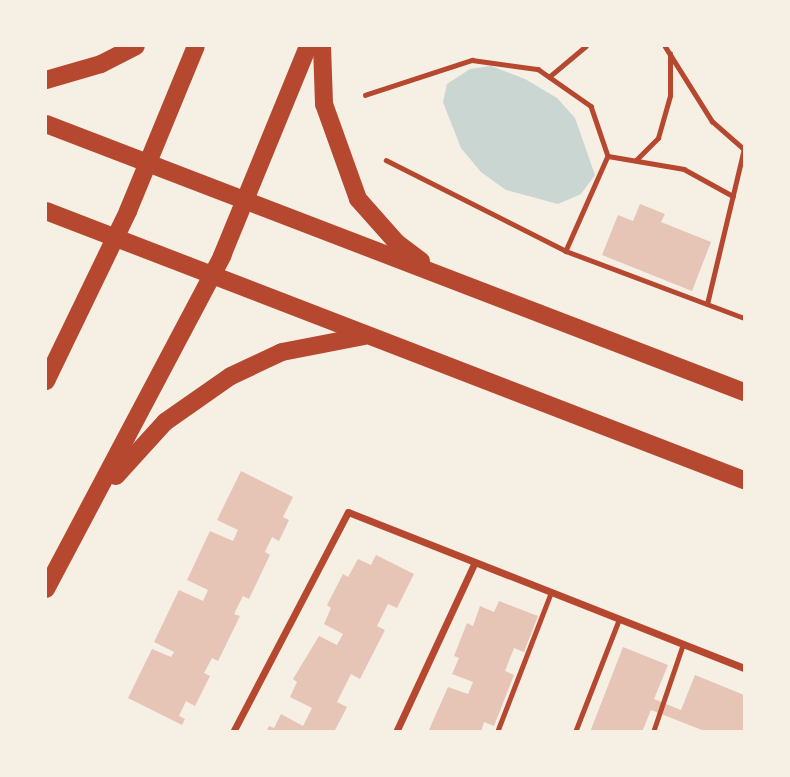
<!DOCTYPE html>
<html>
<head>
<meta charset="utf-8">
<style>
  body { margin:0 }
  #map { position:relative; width:790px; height:777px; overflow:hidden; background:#f6efe4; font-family:Quicksand,sans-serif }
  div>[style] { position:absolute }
  .water>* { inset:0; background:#c9d6d2 }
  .building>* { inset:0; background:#e6c5b7 }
  .path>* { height:4.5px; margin:-2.25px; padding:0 2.25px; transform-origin:2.25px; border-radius:2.25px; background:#b5482f }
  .service>* { height:5px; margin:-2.5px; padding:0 2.5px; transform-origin:2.5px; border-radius:2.5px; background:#b5482f }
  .minor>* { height:7px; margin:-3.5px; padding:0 3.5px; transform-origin:3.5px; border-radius:3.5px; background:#b5482f }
  .primary>* { height:18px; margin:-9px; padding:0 9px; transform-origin:9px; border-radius:9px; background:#b5482f }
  span { translate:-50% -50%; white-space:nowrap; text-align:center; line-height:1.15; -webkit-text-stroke:5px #f6efe4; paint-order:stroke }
  .frame { position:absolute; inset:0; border:47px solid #f6efe4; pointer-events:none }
</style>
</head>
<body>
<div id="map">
  <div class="water">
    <div style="clip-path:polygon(491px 66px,525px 79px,557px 98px,575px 118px,595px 175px,581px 194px,558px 204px,506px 190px,481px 172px,461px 148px,443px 102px,447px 84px,470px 69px)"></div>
  </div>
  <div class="building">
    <div style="clip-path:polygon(640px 204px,665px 214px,661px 222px,711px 242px,692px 291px,602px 255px,618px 215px,633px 221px)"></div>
    <div style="clip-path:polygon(241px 471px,293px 497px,283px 517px,289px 520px,279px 541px,272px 537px,265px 552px,270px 555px,249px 599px,243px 596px,234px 614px,240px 616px,218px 661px,212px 658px,204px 673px,210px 676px,195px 706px,186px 701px,179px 716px,185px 719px,182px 725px,128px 698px,152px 649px,171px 657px,174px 652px,154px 642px,179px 590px,203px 601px,208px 590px,187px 580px,210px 531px,233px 541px,238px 530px,217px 520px)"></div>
    <div style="clip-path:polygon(376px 555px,414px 574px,397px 608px,388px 604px,377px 626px,385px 630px,360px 679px,351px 674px,337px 702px,347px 707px,334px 732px,266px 732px,269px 726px,274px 728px,281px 714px,303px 726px,312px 708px,290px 697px,297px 682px,293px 679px,319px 636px,337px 645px,343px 634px,324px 624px,331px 608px,327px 605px,343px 574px,348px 577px,358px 559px,371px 565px)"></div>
    <div style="clip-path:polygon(499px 601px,538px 616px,524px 652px,514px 648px,505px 671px,514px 675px,494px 726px,484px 722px,481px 732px,428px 732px,448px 687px,468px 694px,473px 682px,452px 674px,459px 658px,454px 656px,467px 623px,473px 626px,480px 606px,494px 612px)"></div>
    <div style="clip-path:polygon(623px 647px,668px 665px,654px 699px,681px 710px,695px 675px,744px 695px,744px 732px,707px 732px,651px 710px,642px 732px,590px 732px)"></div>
  </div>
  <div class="path">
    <div style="left:665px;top:46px;width:89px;rotate:57.9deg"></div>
    <div style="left:712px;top:121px;width:43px;rotate:41.2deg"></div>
    <div style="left:549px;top:77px;width:48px;rotate:-40deg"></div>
    <div style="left:365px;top:95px;width:113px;rotate:-18.1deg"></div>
    <div style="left:472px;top:60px;width:67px;rotate:7.8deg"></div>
    <div style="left:538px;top:69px;width:65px;rotate:34.9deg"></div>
    <div style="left:591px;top:106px;width:53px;rotate:71.2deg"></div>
    <div style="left:608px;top:156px;width:104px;rotate:113.9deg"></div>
    <div style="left:608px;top:156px;width:77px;rotate:9.7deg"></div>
    <div style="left:684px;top:169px;width:56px;rotate:28.9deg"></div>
    <div style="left:386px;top:160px;width:202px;rotate:26.8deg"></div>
    <div style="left:566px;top:251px;width:190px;rotate:20.6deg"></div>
    <div style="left:636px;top:160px;width:31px;rotate:-45deg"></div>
    <div style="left:658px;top:138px;width:44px;rotate:-74.1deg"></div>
    <div style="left:670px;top:96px;width:42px;rotate:-90deg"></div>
    <div style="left:707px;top:304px;width:159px;rotate:-76.6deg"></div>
  </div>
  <div class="service">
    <div style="left:497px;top:732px;width:150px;rotate:-68.9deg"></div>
    <div style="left:575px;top:732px;width:121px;rotate:-68.7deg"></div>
    <div style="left:653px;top:732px;width:93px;rotate:-71.2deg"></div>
  </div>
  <div class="minor">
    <div style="left:233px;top:732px;width:248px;rotate:-62.4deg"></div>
    <div style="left:348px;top:512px;width:426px;rotate:21.5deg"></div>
    <div style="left:396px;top:732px;width:187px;rotate:-65.1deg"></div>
  </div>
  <div class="primary">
    <div style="left:322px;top:46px;width:58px;rotate:88deg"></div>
    <div style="left:324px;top:104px;width:101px;rotate:70.3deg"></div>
    <div style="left:358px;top:199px;width:59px;rotate:48.4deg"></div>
    <div style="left:397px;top:243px;width:30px;rotate:37deg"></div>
    <div style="left:46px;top:80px;width:57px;rotate:-16.2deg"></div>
    <div style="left:101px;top:64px;width:39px;rotate:-27deg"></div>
    <div style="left:46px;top:124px;width:748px;rotate:21deg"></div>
    <div style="left:46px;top:211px;width:748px;rotate:21.08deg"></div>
    <div style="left:46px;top:381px;width:189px;rotate:-64.2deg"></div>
    <div style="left:128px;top:211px;width:178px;rotate:-67.6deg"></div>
    <div style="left:116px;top:476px;width:73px;rotate:-47.8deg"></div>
    <div style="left:165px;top:422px;width:80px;rotate:-34.9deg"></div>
    <div style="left:231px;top:376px;width:56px;rotate:-25.2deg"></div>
    <div style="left:282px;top:352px;width:84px;rotate:-11deg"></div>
    <div style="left:46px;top:589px;width:377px;rotate:-62.1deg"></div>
    <div style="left:222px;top:256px;width:227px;rotate:-67.7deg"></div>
  </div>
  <div class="frame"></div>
</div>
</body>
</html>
